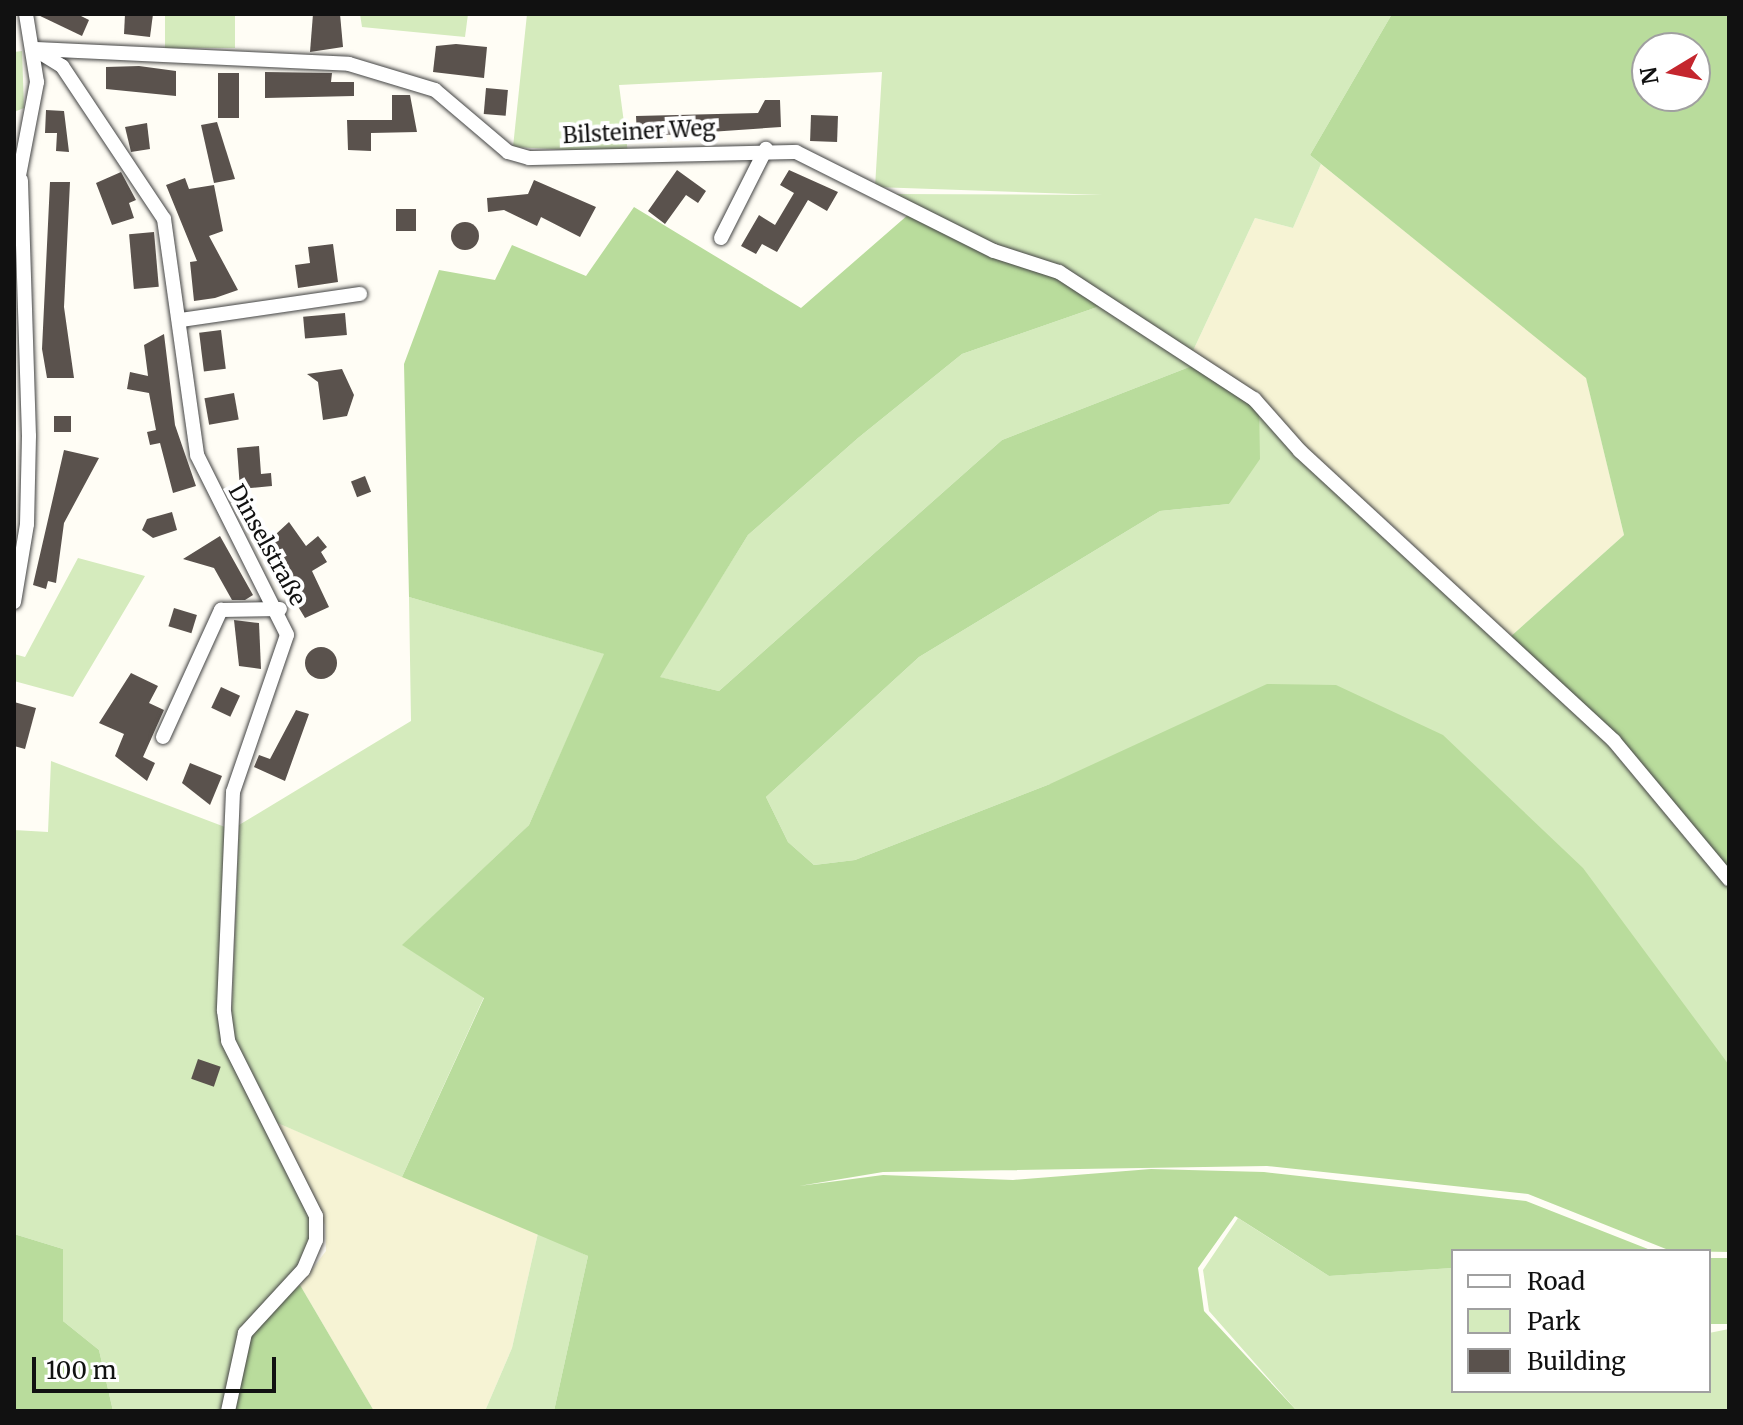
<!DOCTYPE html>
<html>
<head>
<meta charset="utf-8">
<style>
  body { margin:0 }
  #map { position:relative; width:1743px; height:1425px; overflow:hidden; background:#fffdf5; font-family:Merriweather,serif }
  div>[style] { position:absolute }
  .farmland>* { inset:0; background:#f6f3d4 }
  .green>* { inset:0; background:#d5ebbd; transform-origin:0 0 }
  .forest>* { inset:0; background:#b9dc9c; transform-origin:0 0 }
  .building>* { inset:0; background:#5a524d; transform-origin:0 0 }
  .round { border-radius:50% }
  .roads { filter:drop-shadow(0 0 2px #444) drop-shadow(0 0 2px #444) }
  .minor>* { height:14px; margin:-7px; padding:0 7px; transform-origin:7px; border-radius:7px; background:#fff }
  span { translate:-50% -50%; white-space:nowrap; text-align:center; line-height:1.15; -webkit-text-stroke:8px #fff; paint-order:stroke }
  .street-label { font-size:22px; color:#111 }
  .frame { position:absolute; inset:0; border:16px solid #111; pointer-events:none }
  .legend { position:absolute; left:1451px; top:1249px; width:260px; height:144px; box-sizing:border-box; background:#fff; border:2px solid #a0a0a0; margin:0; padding:10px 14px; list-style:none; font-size:24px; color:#111 }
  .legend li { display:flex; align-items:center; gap:16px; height:40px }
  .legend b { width:40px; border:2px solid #a0a0a0 }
  .north { position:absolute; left:1631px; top:32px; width:80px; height:80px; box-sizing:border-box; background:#fff; border:2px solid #a0a0a0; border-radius:50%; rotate:260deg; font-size:22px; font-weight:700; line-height:32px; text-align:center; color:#111 }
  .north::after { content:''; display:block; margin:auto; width:28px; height:36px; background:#c4262e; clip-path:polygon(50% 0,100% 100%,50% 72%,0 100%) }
  .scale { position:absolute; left:32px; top:1357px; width:244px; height:36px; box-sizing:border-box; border:4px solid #111; border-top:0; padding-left:10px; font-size:24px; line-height:28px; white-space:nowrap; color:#111; -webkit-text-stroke:6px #fff; paint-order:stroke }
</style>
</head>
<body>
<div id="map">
  <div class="farmland">
    <div style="clip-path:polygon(1321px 164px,1586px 377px,1624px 535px,1509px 638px,1398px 530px,1192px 353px,1255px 218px,1293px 228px)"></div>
    <div style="clip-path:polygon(273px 1121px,538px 1233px,512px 1348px,485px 1411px,374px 1411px,300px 1285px,326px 1251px,325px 1225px)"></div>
  </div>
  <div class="green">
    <div style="left:165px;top:14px;width:70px;height:34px"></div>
    <div style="clip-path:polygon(360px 14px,468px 14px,465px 37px,362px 27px)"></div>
    <div style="clip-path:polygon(527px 14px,1392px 14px,1310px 155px,1321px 164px,1293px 228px,1255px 218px,1192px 353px,889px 194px,1103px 195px,875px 187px,882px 72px,619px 85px,628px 153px,513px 147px)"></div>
    <div style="clip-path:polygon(22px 51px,24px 108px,14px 112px,14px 52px)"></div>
    <div style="clip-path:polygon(1103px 305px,1197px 364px,1002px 440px,719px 691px,659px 677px,748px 535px,858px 438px,962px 354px)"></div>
    <div style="clip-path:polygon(1259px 406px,1611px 743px,1729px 883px,1729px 1065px,1697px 1029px,1050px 784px,855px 860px,814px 865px,788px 842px,766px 797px,919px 657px,1160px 511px,1229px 504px)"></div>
    <div style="clip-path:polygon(78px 558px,145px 576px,73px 697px,14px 681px,14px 654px,25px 657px)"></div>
    <div style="clip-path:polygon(409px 597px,605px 654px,529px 825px,403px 945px,484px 997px,402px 1177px,273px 1121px,231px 1032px,239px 825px,411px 721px)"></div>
    <div style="clip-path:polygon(51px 761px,225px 827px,219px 1029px,312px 1219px,312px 1236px,304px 1259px,238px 1334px,223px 1411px,113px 1411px,99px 1350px,63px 1321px,63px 1249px,14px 1234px,14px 830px,48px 832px)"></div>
    <div style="clip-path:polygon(1238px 1218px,1329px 1276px,1453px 1268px,1453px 1391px,1709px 1391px,1709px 1333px,1729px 1329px,1729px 1411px,1297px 1411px,1209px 1311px,1203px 1270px)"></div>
    <div style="clip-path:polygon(538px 1233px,588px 1256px,554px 1411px,485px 1411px,512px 1348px)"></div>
  </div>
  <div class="forest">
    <div style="clip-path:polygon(evenodd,1392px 14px,1729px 14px,1729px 871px,1509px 638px,1624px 535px,1586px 378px,1310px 155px,1392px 14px,1647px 48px,1695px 48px,1695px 96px,1647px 96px,1647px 48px)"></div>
    <div style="clip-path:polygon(634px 207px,801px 308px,909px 214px,1054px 273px,1103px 305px,962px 354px,858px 438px,748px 535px,660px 677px,719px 691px,1002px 440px,1197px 364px,1259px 406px,1260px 459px,1229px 504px,1160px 511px,919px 657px,766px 797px,788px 842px,814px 865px,855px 860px,1050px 784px,1267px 684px,1336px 685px,1443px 735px,1583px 868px,1729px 1065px,1729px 1252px,1671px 1251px,1528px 1194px,1267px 1166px,883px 1172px,799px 1186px,883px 1175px,1013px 1180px,1151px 1169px,1264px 1172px,1526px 1201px,1653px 1251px,1453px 1251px,1453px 1268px,1329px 1276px,1235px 1216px,1198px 1268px,1204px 1311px,1297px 1411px,554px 1411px,588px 1256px,402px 1177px,484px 998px,402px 945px,529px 825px,604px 654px,409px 597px,404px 364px,439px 270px,495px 280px,512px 245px,586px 276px)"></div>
    <div style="clip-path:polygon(14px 1234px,63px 1249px,63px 1321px,99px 1350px,113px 1411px,14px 1411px)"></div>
    <div style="left:1729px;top:1258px;width:66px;height:20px;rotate:90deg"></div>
    <div style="clip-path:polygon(300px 1285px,374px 1411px,234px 1411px,250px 1328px)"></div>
  </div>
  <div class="building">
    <div style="clip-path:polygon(36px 14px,77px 14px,89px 20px,82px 36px)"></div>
    <div style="clip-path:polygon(125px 14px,153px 14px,150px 37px,124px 34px)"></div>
    <div style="clip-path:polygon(313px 14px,340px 14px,343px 47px,310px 52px)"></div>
    <div style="clip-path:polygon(456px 44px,487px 47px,484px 78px,433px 72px,436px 46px)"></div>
    <div style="clip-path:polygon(139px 66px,176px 71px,176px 96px,106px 89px,106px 67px)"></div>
    <div style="clip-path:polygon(265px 72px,332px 73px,331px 82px,354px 82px,354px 96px,265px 98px)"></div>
    <div style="left:218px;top:73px;width:21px;height:45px"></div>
    <div style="left:486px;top:88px;width:22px;height:26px;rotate:5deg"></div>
    <div style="clip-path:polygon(392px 95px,410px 95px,417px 132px,371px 133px,371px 151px,348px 150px,347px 120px,392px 120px)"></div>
    <div style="clip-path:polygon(765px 100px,780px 100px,781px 127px,637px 137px,636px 116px,758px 113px)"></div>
    <div style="clip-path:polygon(46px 110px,64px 111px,69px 152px,56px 151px,57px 133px,45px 133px)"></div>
    <div style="left:811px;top:115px;width:27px;height:26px;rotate:2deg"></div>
    <div style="clip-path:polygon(217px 122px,235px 179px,214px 183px,201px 125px)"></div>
    <div style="clip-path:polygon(147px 123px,150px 149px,131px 152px,125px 127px)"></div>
    <div style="clip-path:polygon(677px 170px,706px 191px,698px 203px,686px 195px,665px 224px,648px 211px)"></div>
    <div style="clip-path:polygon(789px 170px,838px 192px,827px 211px,808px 200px,777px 252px,762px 244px,756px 254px,741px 246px,759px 215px,775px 225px,794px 193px,780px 185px)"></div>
    <div style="clip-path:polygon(121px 172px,136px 200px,129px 203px,134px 218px,112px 225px,96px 183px)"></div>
    <div style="clip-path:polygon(185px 178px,189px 189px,214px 185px,223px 231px,209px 236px,238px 290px,215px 298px,194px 301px,190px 262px,197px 261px,166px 185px)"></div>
    <div style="clip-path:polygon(534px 180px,596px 207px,580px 237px,541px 217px,537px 226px,504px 210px,488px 212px,487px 198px,528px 194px)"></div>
    <div style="clip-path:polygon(50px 182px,70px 182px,64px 307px,74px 378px,47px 378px,42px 349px)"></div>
    <div style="left:396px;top:209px;width:20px;height:22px"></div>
    <div class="round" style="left:451px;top:222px;width:28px;height:28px"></div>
    <div style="left:154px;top:232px;width:55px;height:25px;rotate:85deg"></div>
    <div style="clip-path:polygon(333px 244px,338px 282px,298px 288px,295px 265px,310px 263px,308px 247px)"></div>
    <div style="left:345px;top:313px;width:22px;height:42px;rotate:85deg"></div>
    <div style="left:221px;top:330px;width:39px;height:22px;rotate:83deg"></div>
    <div style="clip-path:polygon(164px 334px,175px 425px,196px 486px,173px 493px,160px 443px,150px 445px,147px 432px,156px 430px,149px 393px,127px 389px,130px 372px,148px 376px,144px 345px)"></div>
    <div style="clip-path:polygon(342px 369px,354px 395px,347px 416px,323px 420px,318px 382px,307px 374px)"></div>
    <div style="left:234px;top:393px;width:27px;height:30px;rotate:80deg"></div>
    <div style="left:71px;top:416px;width:16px;height:17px;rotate:90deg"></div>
    <div style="clip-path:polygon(259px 446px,261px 474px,271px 473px,272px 486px,240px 489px,237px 448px)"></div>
    <div style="clip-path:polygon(64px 450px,99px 458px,64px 523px,56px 583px,48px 581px,46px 589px,33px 585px)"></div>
    <div style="left:365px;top:476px;width:17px;height:15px;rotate:69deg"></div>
    <div style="clip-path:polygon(172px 512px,177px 530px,153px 538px,142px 530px,147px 519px)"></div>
    <div style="clip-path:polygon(289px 522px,306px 546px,318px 536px,327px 547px,321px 552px,327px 562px,312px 571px,329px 607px,305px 618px,262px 547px)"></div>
    <div style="clip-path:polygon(220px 536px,253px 595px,245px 600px,232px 600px,214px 568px,183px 559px)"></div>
    <div style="left:174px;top:608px;width:24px;height:19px;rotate:17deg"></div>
    <div style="clip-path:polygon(234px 620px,259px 623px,261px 669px,239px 666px)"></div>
    <div class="round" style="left:305px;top:647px;width:32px;height:32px"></div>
    <div style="clip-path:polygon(131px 673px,158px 686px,149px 703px,164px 710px,143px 757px,155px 763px,147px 781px,115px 756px,124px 734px,99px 723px)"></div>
    <div style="left:221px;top:687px;width:21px;height:23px;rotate:25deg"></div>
    <div style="clip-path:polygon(14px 702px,36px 708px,25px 749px,14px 746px)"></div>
    <div style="clip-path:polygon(296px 710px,309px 714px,285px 781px,254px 767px,259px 755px,270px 759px)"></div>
    <div style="clip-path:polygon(190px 763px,222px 776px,210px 805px,182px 783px)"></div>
    <div style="left:198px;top:1059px;width:24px;height:21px;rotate:19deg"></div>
  </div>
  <div class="roads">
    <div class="minor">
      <div style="left:36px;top:49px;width:313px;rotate:2.7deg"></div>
      <div style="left:349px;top:64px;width:90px;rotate:16.8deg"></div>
      <div style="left:435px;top:90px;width:96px;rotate:40.3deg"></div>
      <div style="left:508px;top:152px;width:22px;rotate:16deg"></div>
      <div style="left:529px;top:158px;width:267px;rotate:-1.3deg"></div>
      <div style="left:796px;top:152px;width:221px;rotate:26.6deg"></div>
      <div style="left:994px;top:251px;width:68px;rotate:17.9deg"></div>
      <div style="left:1059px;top:272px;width:233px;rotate:33.1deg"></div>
      <div style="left:1254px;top:399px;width:69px;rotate:48.5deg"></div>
      <div style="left:1300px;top:451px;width:427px;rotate:42.7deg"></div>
      <div style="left:1614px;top:741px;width:180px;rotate:50.2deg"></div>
      <div style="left:36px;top:50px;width:31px;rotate:32deg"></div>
      <div style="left:62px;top:66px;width:184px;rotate:56.3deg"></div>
      <div style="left:164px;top:219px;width:238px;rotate:82deg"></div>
      <div style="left:197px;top:455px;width:201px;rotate:63.4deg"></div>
      <div style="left:287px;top:635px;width:166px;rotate:109deg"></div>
      <div style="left:233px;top:792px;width:219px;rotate:92.4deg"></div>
      <div style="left:224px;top:1011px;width:30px;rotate:82deg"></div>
      <div style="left:228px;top:1041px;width:196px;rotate:63.3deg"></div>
      <div style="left:316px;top:1216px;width:24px;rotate:90deg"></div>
      <div style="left:316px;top:1240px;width:33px;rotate:113deg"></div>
      <div style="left:303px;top:1270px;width:86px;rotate:132.6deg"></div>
      <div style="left:245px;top:1333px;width:80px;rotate:102.3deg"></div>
      <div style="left:17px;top:186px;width:106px;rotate:-79.1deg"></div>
      <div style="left:37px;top:82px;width:69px;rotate:-99.2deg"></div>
      <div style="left:721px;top:238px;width:100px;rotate:-63.2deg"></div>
      <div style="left:181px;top:320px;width:181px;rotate:-8.3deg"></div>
      <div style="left:14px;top:602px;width:79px;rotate:-80.5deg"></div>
      <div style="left:27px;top:524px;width:88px;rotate:-88.7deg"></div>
      <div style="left:29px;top:436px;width:256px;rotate:-91.8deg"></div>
      <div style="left:163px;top:737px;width:140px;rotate:-65.5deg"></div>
      <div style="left:221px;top:610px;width:59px;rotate:-1deg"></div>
    </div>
  </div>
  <div class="street-label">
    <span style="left:639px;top:132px;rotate:-3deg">Bilsteiner Weg</span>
    <span style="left:267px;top:545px;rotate:61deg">Dinselstraße</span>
  </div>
  <div class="frame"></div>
  <ul class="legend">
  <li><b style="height:10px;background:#fff"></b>Road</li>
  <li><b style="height:22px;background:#d5ebbd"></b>Park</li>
  <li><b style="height:22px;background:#5a524d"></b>Building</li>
  </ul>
  <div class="north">N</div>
  <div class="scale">100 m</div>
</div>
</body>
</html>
